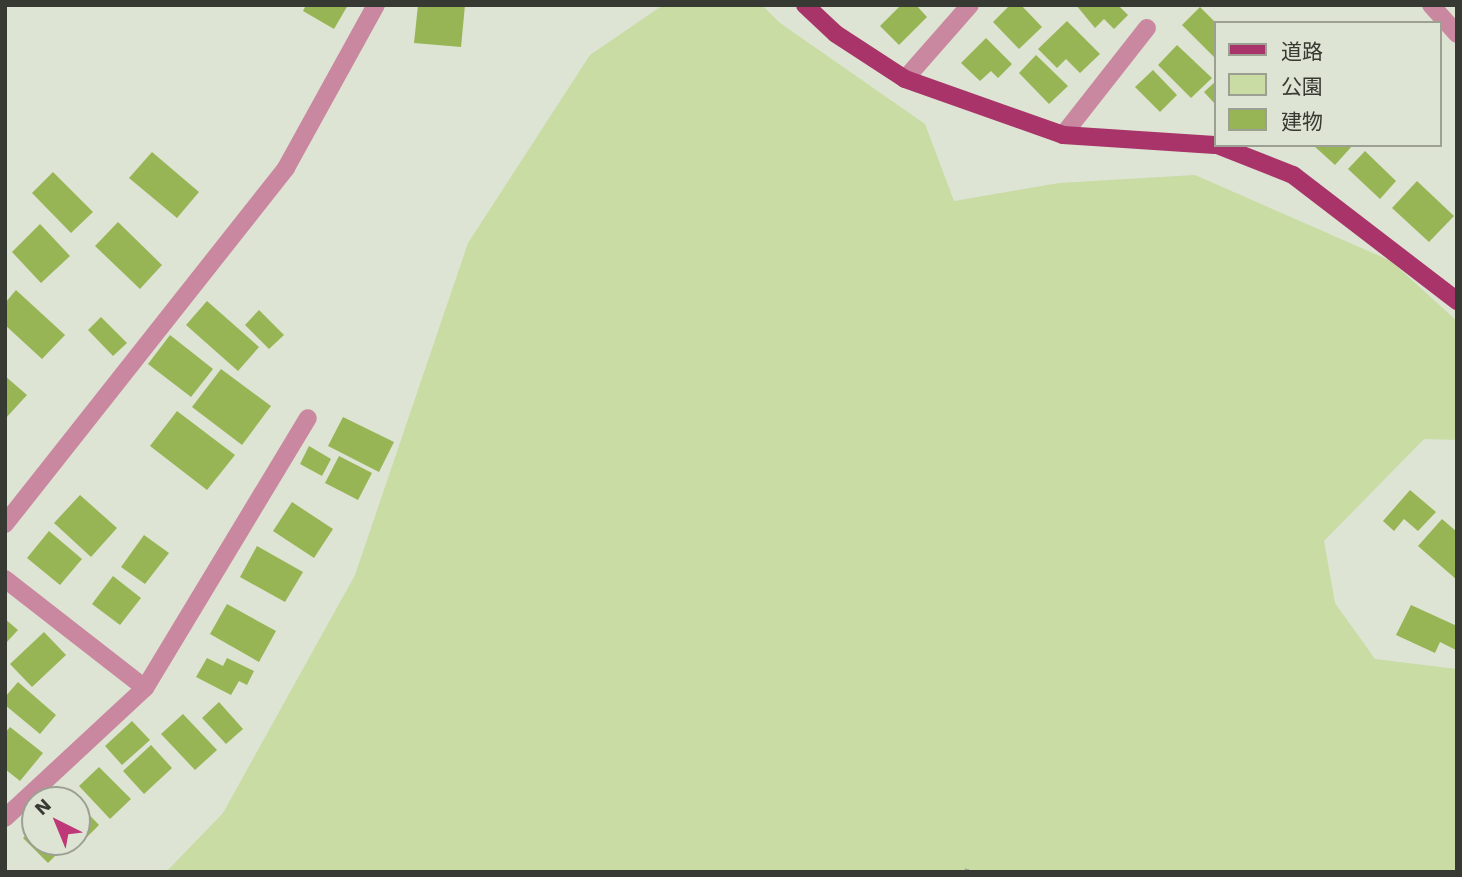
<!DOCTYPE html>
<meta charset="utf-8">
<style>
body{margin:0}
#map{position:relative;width:1462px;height:877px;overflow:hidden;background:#dee4d3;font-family:"Work Sans","Noto Sans JP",sans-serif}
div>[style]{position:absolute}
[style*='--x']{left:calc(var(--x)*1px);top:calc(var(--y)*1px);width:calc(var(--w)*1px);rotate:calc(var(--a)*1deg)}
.green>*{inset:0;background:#c8dca4}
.building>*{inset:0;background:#97b555}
.path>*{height:4.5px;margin-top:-2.25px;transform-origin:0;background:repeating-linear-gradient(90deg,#a3a79a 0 3.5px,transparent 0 8.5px)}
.lane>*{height:18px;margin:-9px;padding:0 9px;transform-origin:9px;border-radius:9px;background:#c988a0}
.street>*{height:18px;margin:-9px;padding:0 9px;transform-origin:9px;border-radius:9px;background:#c988a0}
.primary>*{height:18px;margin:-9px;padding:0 9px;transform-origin:9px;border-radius:9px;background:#a83469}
span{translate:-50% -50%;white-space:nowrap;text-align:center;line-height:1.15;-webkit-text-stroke:5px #dee4d3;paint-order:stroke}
.frame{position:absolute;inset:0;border:7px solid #373933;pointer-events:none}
.legend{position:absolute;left:1214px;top:21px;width:228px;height:126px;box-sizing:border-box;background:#dee4d3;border:2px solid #9ba093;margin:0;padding:9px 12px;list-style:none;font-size:21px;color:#373933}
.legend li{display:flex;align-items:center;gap:14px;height:35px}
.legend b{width:35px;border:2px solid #9ba093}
.north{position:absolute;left:21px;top:786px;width:70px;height:70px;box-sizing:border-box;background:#dee4d3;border:2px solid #9ba093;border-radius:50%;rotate:317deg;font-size:19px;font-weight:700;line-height:28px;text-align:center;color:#373933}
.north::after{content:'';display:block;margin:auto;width:24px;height:32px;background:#bf3877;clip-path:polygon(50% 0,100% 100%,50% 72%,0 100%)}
</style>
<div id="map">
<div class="green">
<i style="clip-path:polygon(663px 5px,762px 5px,780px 23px,925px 124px,954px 201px,1059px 183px,1195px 175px,1391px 261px,1457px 321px,1457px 440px,1424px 439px,1324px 541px,1335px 603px,1375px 659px,1457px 669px,1457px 872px,166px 872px,223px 813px,355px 575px,468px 243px,590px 55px)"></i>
</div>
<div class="building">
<i style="clip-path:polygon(306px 5px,348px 5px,334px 29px,303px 11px)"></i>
<i style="clip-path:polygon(418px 5px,465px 5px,461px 47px,414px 43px)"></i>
<i style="clip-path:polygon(901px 5px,916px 5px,927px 17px,899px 45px,880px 26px)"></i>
<i style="clip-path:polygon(1010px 5px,1021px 5px,1042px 27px,1019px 49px,993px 22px)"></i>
<i style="clip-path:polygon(1076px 5px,1118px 5px,1128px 15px,1114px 29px,1104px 19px,1095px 28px)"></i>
<i style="clip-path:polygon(1200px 7px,1215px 22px,1215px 58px,1182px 25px)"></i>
<i style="clip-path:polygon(1067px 21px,1100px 54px,1080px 73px,1066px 59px,1057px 68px,1038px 49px)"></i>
<i style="clip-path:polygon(986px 38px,1012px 64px,998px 78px,991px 71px,980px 81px,961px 63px)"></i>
<i style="clip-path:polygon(1177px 45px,1212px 78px,1191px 98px,1158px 65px)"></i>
<i style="clip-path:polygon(1036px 55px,1068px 86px,1049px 104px,1019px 73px)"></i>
<i style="clip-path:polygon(1153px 70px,1177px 95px,1160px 112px,1135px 87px)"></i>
<i style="clip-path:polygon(1215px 82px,1215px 104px,1204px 92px)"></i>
<i style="clip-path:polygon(1313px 145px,1353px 145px,1335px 165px)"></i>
<i style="clip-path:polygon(1365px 151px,1396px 181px,1380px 199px,1348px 169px)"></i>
<i style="clip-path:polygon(152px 152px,199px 192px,177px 218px,129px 178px)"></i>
<i style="clip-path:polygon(53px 172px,93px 212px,71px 233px,32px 193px)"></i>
<i style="clip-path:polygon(1417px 181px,1454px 216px,1429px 242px,1392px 208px)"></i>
<i style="clip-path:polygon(118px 222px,162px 265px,140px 289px,95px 246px)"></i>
<i style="clip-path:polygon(40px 224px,70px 256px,41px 283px,12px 252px)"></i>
<i style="clip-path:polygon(16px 290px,65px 335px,42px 359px,5px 325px,5px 303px)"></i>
<i style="clip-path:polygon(207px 301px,259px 347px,238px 371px,186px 325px)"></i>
<i style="clip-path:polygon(259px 310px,284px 335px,269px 349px,245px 325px)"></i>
<i style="clip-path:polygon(101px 317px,127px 343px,113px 356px,88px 330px)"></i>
<i style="clip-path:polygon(170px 335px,213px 369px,191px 397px,148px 364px)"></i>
<i style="clip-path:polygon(221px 369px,271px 406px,242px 445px,192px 407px)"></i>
<i style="clip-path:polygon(5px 376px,27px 395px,5px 419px)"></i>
<i style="clip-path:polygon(177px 411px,235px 455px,207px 490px,150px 446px)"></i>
<i style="clip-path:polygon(343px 417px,394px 442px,379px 472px,328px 446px)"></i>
<i style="clip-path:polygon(309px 446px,331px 459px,322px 476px,300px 464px)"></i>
<i style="clip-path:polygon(339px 456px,372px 473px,358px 500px,325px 483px)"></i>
<i style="clip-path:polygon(1410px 490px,1436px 512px,1418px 531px,1404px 519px,1394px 531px,1383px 521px)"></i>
<i style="clip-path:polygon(80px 495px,117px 528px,91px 557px,54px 523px)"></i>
<i style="clip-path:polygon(292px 502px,333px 529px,314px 558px,273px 531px)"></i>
<i style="clip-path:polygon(1442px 519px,1457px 532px,1457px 580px,1418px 546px)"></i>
<i style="clip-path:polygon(49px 531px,82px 559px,60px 585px,27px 558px)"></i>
<i style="clip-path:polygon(144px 535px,169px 553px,145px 584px,121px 567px)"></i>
<i style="clip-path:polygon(257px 546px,303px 572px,285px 602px,240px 577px)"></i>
<i style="clip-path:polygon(113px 576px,141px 598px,120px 625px,92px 604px)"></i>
<i style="clip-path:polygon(227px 604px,276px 631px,259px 662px,210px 634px)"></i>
<i style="clip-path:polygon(1411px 605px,1457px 626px,1456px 650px,1440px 642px,1435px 653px,1396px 635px)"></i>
<i style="clip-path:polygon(5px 619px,18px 630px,5px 644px)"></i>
<i style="clip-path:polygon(44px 632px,66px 655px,32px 687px,10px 664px)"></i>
<i style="clip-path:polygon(207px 658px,223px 666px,227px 658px,254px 671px,247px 685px,239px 681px,231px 695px,196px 677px)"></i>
<i style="clip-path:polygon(18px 682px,56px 715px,40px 734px,5px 705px,5px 697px)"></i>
<i style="clip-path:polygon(219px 702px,243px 729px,226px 744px,202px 718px)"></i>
<i style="clip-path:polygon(183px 714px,217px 750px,195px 770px,161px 734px)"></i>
<i style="clip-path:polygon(132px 721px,150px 740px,122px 765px,105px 746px)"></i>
<i style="clip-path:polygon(10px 727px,43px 753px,20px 781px,5px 769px,5px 733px)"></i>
<i style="clip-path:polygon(151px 745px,172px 768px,144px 794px,123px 771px)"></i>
<i style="clip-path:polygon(99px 767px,131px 799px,110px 819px,79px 786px)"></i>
<i style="clip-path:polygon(79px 804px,99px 825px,87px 837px,77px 826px)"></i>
<i style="clip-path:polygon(35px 827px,35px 842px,69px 842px,48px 863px,23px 838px)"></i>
</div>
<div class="path">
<i style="--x:966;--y:872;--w:5;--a:-68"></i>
</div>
<div class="lane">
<i style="--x:1431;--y:5;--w:39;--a:48"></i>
<i style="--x:905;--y:79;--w:98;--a:-48.7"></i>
<i style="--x:1063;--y:135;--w:136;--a:-51.9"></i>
</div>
<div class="street">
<i style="--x:5;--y:524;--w:454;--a:-51.7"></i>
<i style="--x:286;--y:168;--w:186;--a:-61.1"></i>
<i style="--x:5;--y:579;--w:177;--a:37.9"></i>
<i style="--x:5;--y:818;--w:191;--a:-42.9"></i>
<i style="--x:145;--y:688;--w:315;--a:-58.9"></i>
</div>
<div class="primary">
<i style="--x:805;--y:5;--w:42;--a:43.1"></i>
<i style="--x:836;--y:34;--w:82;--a:33.1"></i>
<i style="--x:905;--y:79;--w:168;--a:19.5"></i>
<i style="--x:1063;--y:135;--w:152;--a:3.8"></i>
<i style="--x:1217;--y:145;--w:82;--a:21.5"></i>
<i style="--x:1293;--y:175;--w:207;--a:37.5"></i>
</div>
<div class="frame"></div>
<ul class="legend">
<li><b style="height:9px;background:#a83469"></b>道路</li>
<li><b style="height:19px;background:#c8dca4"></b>公園</li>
<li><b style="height:19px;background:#97b555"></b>建物</li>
</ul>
<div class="north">N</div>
</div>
